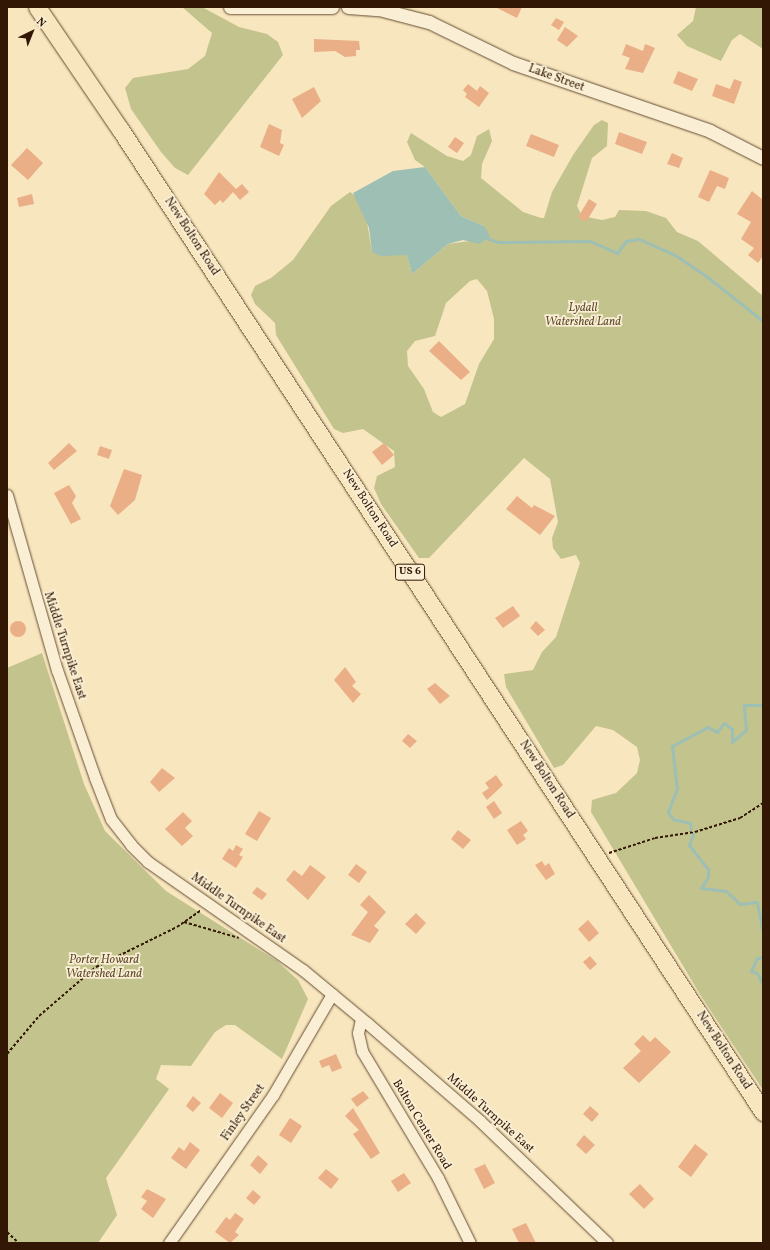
<!DOCTYPE html>
<style>
body{margin:0}
#map{position:relative;width:770px;height:1250px;overflow:hidden;background:#f8e6be;font-family:Vollkorn,serif}
div>[style]{position:absolute}
[style*='--x']{left:calc(var(--x)*1px);top:calc(var(--y)*1px);width:calc(var(--w)*1px);rotate:calc(var(--a)*1deg)}
.green>*{inset:0;background:#c3c38e}
.water>*{inset:0;background:#9dbfb4}
.stream>*{height:3px;margin:-1.5px;padding:0 1.5px;transform-origin:1.5px;border-radius:1.5px;background:#9dbfb4}
.building>*{inset:0;background:#eaaf87}
.round{border-radius:50%}
.path>*{height:2px;margin-top:-1px;transform-origin:0;background:repeating-linear-gradient(90deg,#321804 0 3px,transparent 0 5px)}
.roads{filter:drop-shadow(0 0 1px #644c32) drop-shadow(0 0 1px #644c32)}
.minor>*{height:11px;margin:-5.5px;padding:0 5.5px;transform-origin:5.5px;border-radius:5.5px;background:#faefd5}
.tertiary>*{height:13px;margin:-6.5px;padding:0 6.5px;transform-origin:6.5px;border-radius:6.5px;background:#faefd5}
.primary>*{height:17px;margin:-8.5px;padding:0 8.5px;transform-origin:8.5px;border-radius:8.5px;background:#f8e6be}
span{translate:-50% -50%;white-space:nowrap;text-align:center;line-height:1.15;-webkit-text-stroke:3.5px #faefd5;paint-order:stroke}
.shield-label span{padding:1px 3px;background:#faefd5;border:1px solid;border-radius:3px;-webkit-text-stroke-width:0}
.shield-label{font-size:11px;color:#321804;font-weight:700}
.street-label{font-size:12px;color:#321804}
.park-label{font-size:12px;color:#5e4b2d;font-style:italic}
.frame{position:absolute;inset:0;border:8px solid #321804;pointer-events:none}
.north{position:absolute;left:12px;top:12px;width:40px;height:40px;-webkit-text-stroke:3px #faefd5;paint-order:stroke;rotate:43deg;font-size:11px;font-weight:700;line-height:16px;text-align:center;color:#321804}
.north::after{content:'';display:block;margin:auto;width:14px;height:18px;background:#321804;clip-path:polygon(50% 0,100% 100%,50% 72%,0 100%)}
</style>
<div id="map">
<div class="green">
<i style="clip-path:polygon(182px 7px,202px 7px,239px 27px,267px 34px,278px 42px,283px 55px,188px 175px,175px 168px,161px 152px,131px 109px,125px 88px,133px 78px,188px 69px,205px 56px,212px 33px)"></i>
<i style="clip-path:polygon(696px 7px,763px 7px,763px 49px,740px 34px,732px 40px,721px 61px,687px 46px,677px 35px,693px 21px)"></i>
<i style="clip-path:polygon(evenodd,602px 120px,608px 123px,607px 146px,592px 158px,577px 206px,582px 216px,602px 220px,615px 217px,619px 210px,646px 211px,666px 218px,677px 232px,698px 241px,763px 296px,763px 1090px,701px 996px,591px 812px,592px 800px,616px 793px,637px 773px,640px 760px,637px 747px,613px 730px,596px 726px,563px 765px,554px 768px,506px 687px,504px 674px,533px 670px,542px 652px,556px 637px,580px 563px,576px 555px,561px 559px,553px 548px,552px 538px,558px 522px,550px 479px,524px 458px,429px 558px,419px 558px,381px 504px,374px 488px,377px 476px,395px 467px,394px 451px,363px 429px,343px 433px,334px 429px,276px 335px,275px 323px,255px 304px,251px 295px,255px 286px,271px 278px,293px 260px,331px 206px,350px 192px,358px 198px,367px 222px,372px 252px,407px 255px,412px 274px,448px 244px,470px 241px,484px 226px,461px 216px,425px 167px,415px 160px,407px 142px,411px 133px,447px 156px,463px 161px,471px 155px,477px 136px,489px 129px,492px 141px,482px 164px,481px 178px,523px 212px,541px 218px,544px 218px,552px 192px,573px 155px,594px 125px,602px 120px,477px 279px,487px 291px,494px 319px,494px 339px,479px 364px,465px 404px,441px 417px,433px 412px,424px 389px,408px 366px,407px 351px,415px 341px,435px 336px,446px 303px,470px 281px,477px 279px)"></i>
<i style="clip-path:polygon(42px 653px,84px 784px,105px 831px,166px 891px,277px 961px,298px 980px,308px 999px,282px 1059px,235px 1025px,226px 1025px,215px 1032px,191px 1066px,161px 1065px,156px 1079px,169px 1089px,106px 1178px,117px 1215px,98px 1243px,7px 1243px,7px 668px)"></i>
</div>
<div class="water">
<i style="clip-path:polygon(425px 167px,461px 216px,484px 226px,490px 236px,480px 244px,463px 240px,448px 244px,412px 274px,407px 255px,381px 256px,372px 252px,369px 228px,353px 193px,393px 171px)"></i>
</div>
<div class="stream">
<i style="--x:484;--y:237;--w:15;--a:20"></i>
<i style="--x:498;--y:242;--w:92;--a:-0.6"></i>
<i style="--x:590;--y:241;--w:30;--a:24"></i>
<i style="--x:617;--y:253;--w:15;--a:-53"></i>
<i style="--x:626;--y:241;--w:13;--a:-9"></i>
<i style="--x:639;--y:239;--w:39;--a:24"></i>
<i style="--x:675;--y:255;--w:37;--a:34"></i>
<i style="--x:706;--y:276;--w:73;--a:38.3"></i>
<i style="--x:691;--y:829;--w:6;--a:-99"></i>
<i style="--x:690;--y:823;--w:17;--a:-167"></i>
<i style="--x:673;--y:819;--w:9;--a:-126"></i>
<i style="--x:668;--y:812;--w:25;--a:-69"></i>
<i style="--x:677;--y:789;--w:43;--a:-96.6"></i>
<i style="--x:672;--y:746;--w:41;--a:-27.8"></i>
<i style="--x:708;--y:727;--w:10;--a:29"></i>
<i style="--x:717;--y:732;--w:11;--a:-52"></i>
<i style="--x:724;--y:723;--w:10;--a:37"></i>
<i style="--x:732;--y:729;--w:13;--a:90"></i>
<i style="--x:732;--y:742;--w:18;--a:-41"></i>
<i style="--x:746;--y:730;--w:25;--a:-95"></i>
<i style="--x:744;--y:705;--w:19;--a:0"></i>
<i style="--x:693;--y:834;--w:12;--a:110"></i>
<i style="--x:689;--y:845;--w:31;--a:52"></i>
<i style="--x:708;--y:869;--w:8;--a:90"></i>
<i style="--x:708;--y:877;--w:13;--a:122"></i>
<i style="--x:701;--y:888;--w:25;--a:7"></i>
<i style="--x:726;--y:891;--w:19;--a:43"></i>
<i style="--x:740;--y:904;--w:17;--a:-7"></i>
<i style="--x:757;--y:902;--w:32;--a:79"></i>
<i style="--x:763;--y:957;--w:6;--a:171"></i>
<i style="--x:757;--y:958;--w:14;--a:115"></i>
<i style="--x:751;--y:971;--w:6;--a:18"></i>
<i style="--x:757;--y:973;--w:13;--a:63"></i>
</div>
<div class="building">
<i style="clip-path:polygon(495px 7px,522px 7px,517px 18px)"></i>
<i style="clip-path:polygon(556px 18px,564px 22px,559px 30px,551px 25px)"></i>
<i style="clip-path:polygon(565px 27px,578px 36px,567px 47px,557px 40px)"></i>
<i style="clip-path:polygon(314px 39px,359px 41px,360px 50px,356px 50px,356px 56px,345px 57px,335px 51px,314px 52px)"></i>
<i style="clip-path:polygon(626px 44px,643px 51px,645px 44px,655px 48px,643px 73px,625px 69px,630px 58px,622px 55px)"></i>
<i style="clip-path:polygon(678px 71px,698px 79px,692px 91px,673px 83px)"></i>
<i style="clip-path:polygon(734px 79px,742px 82px,734px 104px,712px 96px,716px 84px,730px 89px)"></i>
<i style="clip-path:polygon(468px 84px,477px 91px,480px 86px,489px 93px,479px 107px,465px 97px,467px 94px,463px 90px)"></i>
<i style="clip-path:polygon(314px 87px,321px 101px,302px 118px,292px 99px)"></i>
<i style="clip-path:polygon(269px 124px,282px 130px,280px 143px,284px 145px,279px 156px,260px 147px)"></i>
<i style="clip-path:polygon(619px 132px,647px 142px,642px 154px,615px 144px)"></i>
<i style="clip-path:polygon(531px 134px,559px 145px,554px 157px,526px 146px)"></i>
<i style="clip-path:polygon(455px 137px,464px 143px,457px 153px,448px 147px)"></i>
<i style="clip-path:polygon(27px 148px,43px 163px,28px 180px,11px 165px)"></i>
<i style="clip-path:polygon(672px 153px,683px 158px,679px 168px,667px 164px)"></i>
<i style="clip-path:polygon(710px 170px,729px 178px,725px 189px,717px 186px,709px 202px,698px 197px)"></i>
<i style="clip-path:polygon(219px 172px,236px 189px,242px 184px,249px 192px,240px 200px,233px 192px,223px 203px,220px 200px,215px 205px,204px 194px)"></i>
<i style="clip-path:polygon(752px 191px,763px 200px,763px 256px,758px 263px,748px 255px,754px 248px,741px 239px,751px 222px,737px 214px)"></i>
<i style="clip-path:polygon(32px 194px,34px 204px,19px 207px,17px 198px)"></i>
<i style="clip-path:polygon(589px 199px,597px 204px,586px 222px,578px 217px)"></i>
<i style="clip-path:polygon(439px 341px,470px 372px,461px 380px,429px 351px)"></i>
<i style="clip-path:polygon(69px 443px,77px 451px,54px 470px,48px 463px)"></i>
<i style="clip-path:polygon(384px 443px,394px 455px,382px 465px,372px 452px)"></i>
<i style="clip-path:polygon(100px 446px,112px 450px,109px 459px,97px 455px)"></i>
<i style="clip-path:polygon(124px 469px,142px 475px,135px 500px,118px 515px,110px 506px)"></i>
<i style="clip-path:polygon(69px 485px,76px 496px,72px 503px,81px 519px,71px 524px,54px 493px)"></i>
<i style="clip-path:polygon(517px 496px,532px 508px,534px 505px,555px 516px,540px 535px,506px 509px)"></i>
<i style="clip-path:polygon(513px 606px,520px 616px,503px 628px,495px 618px)"></i>
<i class="round" style="left:10px;top:621px;width:16px;height:16px"></i>
<i style="clip-path:polygon(536px 621px,545px 630px,538px 636px,530px 628px)"></i>
<i style="clip-path:polygon(345px 667px,356px 682px,352px 686px,361px 694px,353px 703px,334px 680px)"></i>
<i style="clip-path:polygon(435px 683px,450px 696px,440px 704px,427px 689px)"></i>
<i style="clip-path:polygon(408px 734px,417px 741px,410px 748px,402px 741px)"></i>
<i style="clip-path:polygon(162px 768px,175px 778px,159px 792px,150px 782px)"></i>
<i style="clip-path:polygon(496px 775px,503px 785px,487px 800px,482px 793px,489px 788px,485px 783px)"></i>
<i style="clip-path:polygon(494px 801px,502px 813px,494px 819px,486px 807px)"></i>
<i style="clip-path:polygon(259px 811px,271px 818px,257px 841px,245px 834px)"></i>
<i style="clip-path:polygon(183px 812px,192px 821px,185px 828px,193px 836px,182px 846px,165px 829px)"></i>
<i style="clip-path:polygon(521px 821px,528px 831px,523px 835px,526px 839px,517px 845px,507px 830px)"></i>
<i style="clip-path:polygon(458px 830px,471px 840px,463px 849px,451px 839px)"></i>
<i style="clip-path:polygon(236px 845px,243px 849px,239px 855px,243px 857px,236px 868px,222px 859px,229px 848px,233px 851px)"></i>
<i style="clip-path:polygon(542px 861px,545px 866px,549px 863px,555px 874px,546px 880px,535px 865px)"></i>
<i style="clip-path:polygon(356px 864px,367px 872px,359px 883px,348px 875px)"></i>
<i style="clip-path:polygon(310px 865px,326px 877px,308px 900px,286px 880px,294px 870px,302px 876px)"></i>
<i style="clip-path:polygon(257px 887px,267px 894px,262px 900px,252px 893px)"></i>
<i style="clip-path:polygon(369px 895px,386px 912px,374px 926px,379px 930px,370px 943px,351px 935px,368px 912px,360px 905px)"></i>
<i style="clip-path:polygon(416px 913px,426px 923px,416px 934px,405px 924px)"></i>
<i style="clip-path:polygon(588px 920px,599px 933px,589px 942px,578px 929px)"></i>
<i style="clip-path:polygon(590px 956px,597px 964px,590px 970px,583px 962px)"></i>
<i style="clip-path:polygon(643px 1035px,650px 1042px,655px 1037px,671px 1052px,639px 1083px,623px 1068px,641px 1051px,634px 1044px)"></i>
<i style="clip-path:polygon(336px 1054px,342px 1068px,332px 1072px,329px 1065px,322px 1068px,319px 1061px)"></i>
<i style="clip-path:polygon(363px 1091px,369px 1098px,357px 1107px,351px 1099px)"></i>
<i style="clip-path:polygon(220px 1093px,233px 1103px,222px 1118px,209px 1108px)"></i>
<i style="clip-path:polygon(193px 1096px,201px 1103px,193px 1112px,186px 1106px)"></i>
<i style="clip-path:polygon(590px 1106px,599px 1114px,592px 1122px,583px 1114px)"></i>
<i style="clip-path:polygon(353px 1108px,380px 1153px,371px 1159px,353px 1134px,359px 1130px,345px 1116px)"></i>
<i style="clip-path:polygon(290px 1118px,302px 1126px,291px 1143px,279px 1135px)"></i>
<i style="clip-path:polygon(584px 1135px,595px 1145px,586px 1154px,576px 1145px)"></i>
<i style="clip-path:polygon(190px 1142px,200px 1150px,186px 1169px,171px 1158px,179px 1147px,184px 1151px)"></i>
<i style="clip-path:polygon(695px 1144px,708px 1154px,691px 1177px,678px 1167px)"></i>
<i style="clip-path:polygon(258px 1155px,268px 1164px,260px 1174px,250px 1165px)"></i>
<i style="clip-path:polygon(485px 1164px,495px 1183px,484px 1189px,474px 1169px)"></i>
<i style="clip-path:polygon(326px 1169px,339px 1179px,331px 1189px,318px 1178px)"></i>
<i style="clip-path:polygon(404px 1173px,411px 1183px,398px 1192px,391px 1181px)"></i>
<i style="clip-path:polygon(640px 1184px,654px 1199px,644px 1209px,629px 1194px)"></i>
<i style="clip-path:polygon(147px 1189px,166px 1199px,153px 1218px,141px 1209px,147px 1201px,141px 1197px)"></i>
<i style="clip-path:polygon(253px 1190px,261px 1197px,254px 1205px,246px 1198px)"></i>
<i style="clip-path:polygon(235px 1213px,244px 1219px,235px 1232px,239px 1235px,230px 1243px,215px 1232px,226px 1217px,230px 1220px)"></i>
<i style="clip-path:polygon(526px 1223px,536px 1243px,519px 1243px,512px 1229px)"></i>
</div>
<div class="path">
<i style="--x:609;--y:853;--w:48;--a:-18.1"></i>
<i style="--x:655;--y:838;--w:40;--a:-8.5"></i>
<i style="--x:695;--y:832;--w:47;--a:-17.3"></i>
<i style="--x:740;--y:818;--w:27;--a:-33"></i>
<i style="--x:184;--y:922;--w:57;--a:16.2"></i>
<i style="--x:7;--y:1054;--w:50;--a:-49.9"></i>
<i style="--x:39;--y:1016;--w:75;--a:-40.7"></i>
<i style="--x:96;--y:967;--w:90;--a:-26.3"></i>
<i style="--x:177;--y:927;--w:29;--a:-35"></i>
<i style="--x:7;--y:1232;--w:16;--a:43"></i>
</div>
<div class="roads">
<div class="minor">
<i style="--x:7;--y:495;--w:182;--a:74.1"></i>
<i style="--x:57;--y:670;--w:114;--a:70.6"></i>
<i style="--x:95;--y:778;--w:44;--a:68.7"></i>
<i style="--x:111;--y:819;--w:33;--a:52"></i>
<i style="--x:131;--y:845;--w:24;--a:45"></i>
<i style="--x:148;--y:862;--w:189;--a:34.9"></i>
<i style="--x:303;--y:970;--w:83;--a:39.6"></i>
<i style="--x:367;--y:1023;--w:150;--a:40.9"></i>
<i style="--x:480;--y:1121;--w:176;--a:43.8"></i>
<i style="--x:361;--y:1019;--w:14;--a:102"></i>
<i style="--x:358;--y:1033;--w:18;--a:77"></i>
<i style="--x:362;--y:1051;--w:148;--a:59.1"></i>
<i style="--x:438;--y:1178;--w:72;--a:63.8"></i>
<i style="--x:169;--y:1243;--w:181;--a:-54.9"></i>
<i style="--x:273;--y:1095;--w:117;--a:-59.7"></i>
</div>
<div class="tertiary">
<i style="--x:230;--y:7;--w:102;--a:0"></i>
<i style="--x:348;--y:7;--w:31;--a:4"></i>
<i style="--x:379;--y:9;--w:52;--a:14.6"></i>
<i style="--x:429;--y:22;--w:93;--a:26"></i>
<i style="--x:513;--y:63;--w:208;--a:19"></i>
<i style="--x:710;--y:131;--w:59;--a:27"></i>
</div>
<div class="primary">
<i style="--x:37;--y:7;--w:148;--a:55.8"></i>
<i style="--x:120;--y:129;--w:1175;--a:56.81"></i>
</div>
</div>
<div class="shield-label">
<span style="left:410px;top:572px">US 6</span>
</div>
<div class="street-label">
<span style="left:556px;top:79px;rotate:20deg">Lake Street</span>
<span style="left:191px;top:237px;rotate:57deg">New Bolton Road</span>
<span style="left:369px;top:509px;rotate:57deg">New Bolton Road</span>
<span style="left:64px;top:646px;rotate:72deg">Middle Turnpike East</span>
<span style="left:546px;top:780px;rotate:57deg">New Bolton Road</span>
<span style="left:238px;top:909px;rotate:35deg">Middle Turnpike East</span>
<span style="left:723px;top:1051px;rotate:57deg">New Bolton Road</span>
<span style="left:244px;top:1113px;rotate:-55deg">Finley Street</span>
<span style="left:490px;top:1114px;rotate:42deg">Middle Turnpike East</span>
<span style="left:421px;top:1125px;rotate:59deg">Bolton Center Road</span>
</div>
<div class="park-label">
<span style="left:583px;top:316px">Lydall<br>Watershed Land</span>
<span style="left:104px;top:968px">Porter Howard<br>Watershed Land</span>
</div>
<div class="frame"></div>
<div class="north">N</div>
</div>
